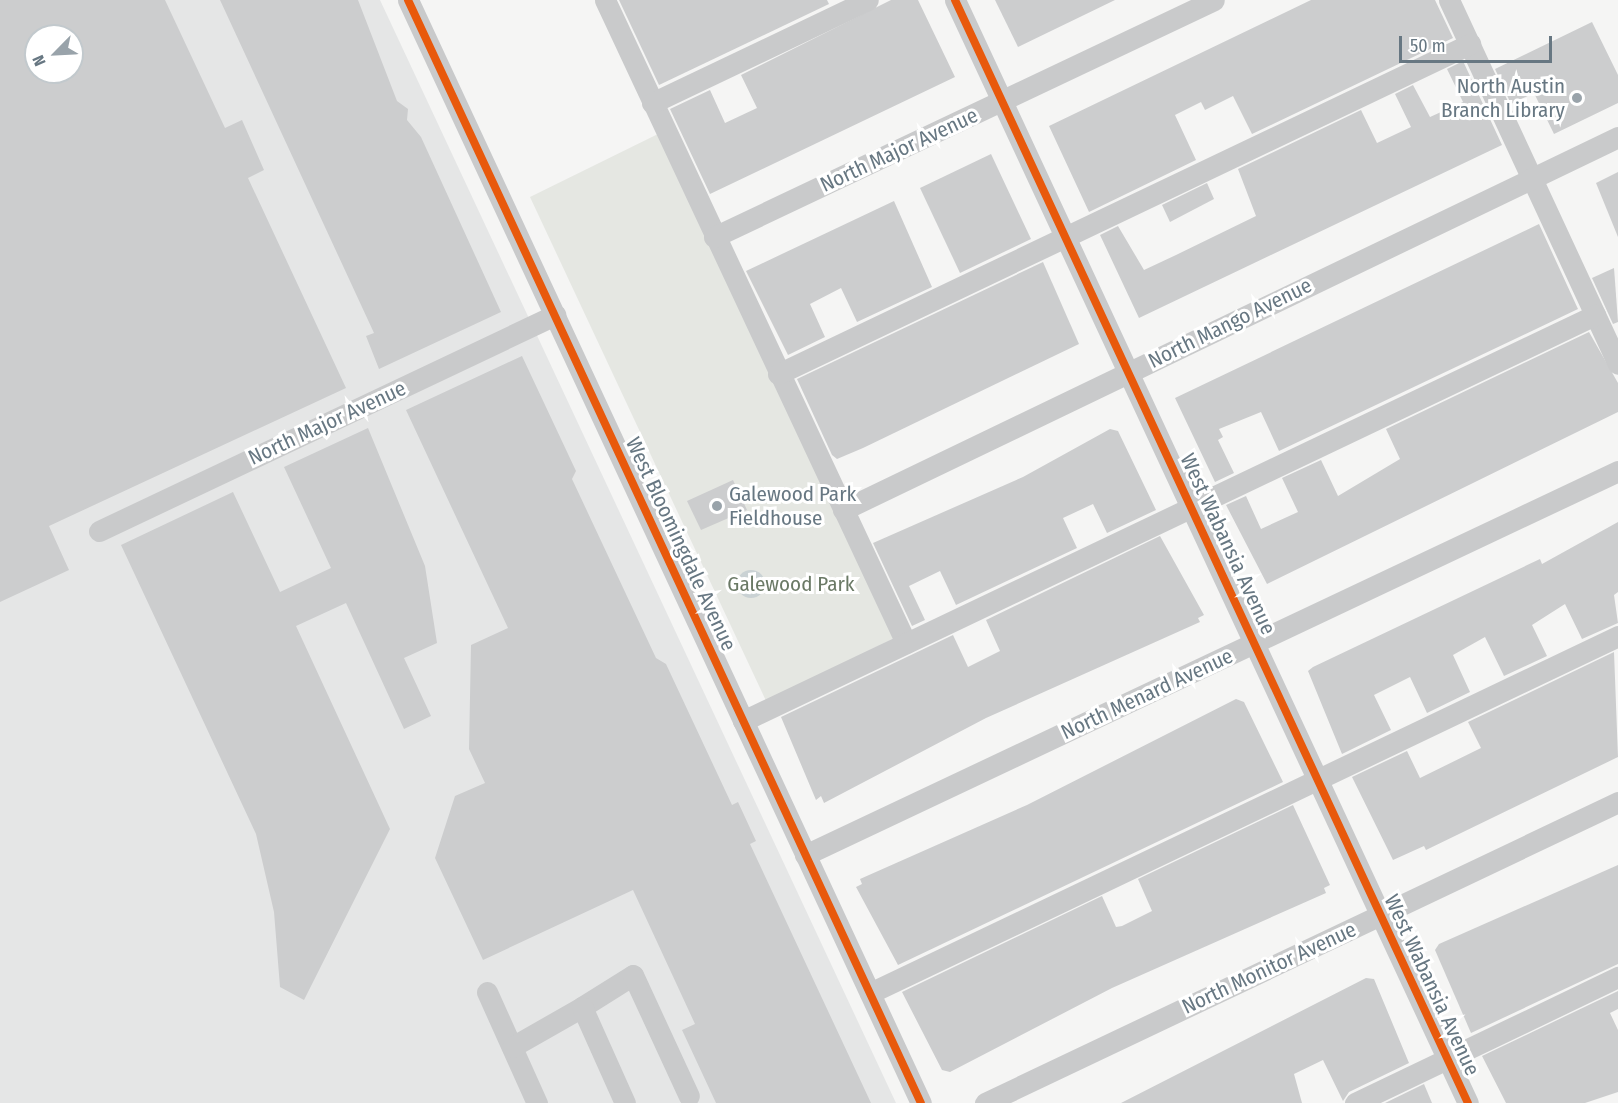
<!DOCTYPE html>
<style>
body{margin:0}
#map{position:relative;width:1618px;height:1103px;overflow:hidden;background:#f5f5f4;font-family:"Fira Sans Condensed",sans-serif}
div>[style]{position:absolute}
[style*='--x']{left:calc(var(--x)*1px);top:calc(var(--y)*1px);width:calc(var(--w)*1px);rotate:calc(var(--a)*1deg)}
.built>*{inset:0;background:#e5e6e6}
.green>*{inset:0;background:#e5e7e2}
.water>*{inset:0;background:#cad2d4}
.round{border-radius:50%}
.building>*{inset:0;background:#cccdce}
.minor>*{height:21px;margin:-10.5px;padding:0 10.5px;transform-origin:10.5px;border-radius:10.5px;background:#c9cacb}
.cycleway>*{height:8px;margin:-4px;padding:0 4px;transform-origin:4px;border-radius:4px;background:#e8590c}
.dots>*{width:16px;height:16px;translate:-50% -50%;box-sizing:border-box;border:3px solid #fff;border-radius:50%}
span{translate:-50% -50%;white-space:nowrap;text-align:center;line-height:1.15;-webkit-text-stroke:6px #fff;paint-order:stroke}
.poi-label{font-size:21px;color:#677782}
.right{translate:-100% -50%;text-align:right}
.left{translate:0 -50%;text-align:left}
.street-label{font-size:21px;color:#677782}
.park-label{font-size:21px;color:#6a7965}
.north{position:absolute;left:24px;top:24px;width:60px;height:60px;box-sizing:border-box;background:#fff;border:2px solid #c2c9cd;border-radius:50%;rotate:246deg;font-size:16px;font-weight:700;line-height:24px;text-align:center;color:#677782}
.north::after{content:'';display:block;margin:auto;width:21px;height:27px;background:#99a3aa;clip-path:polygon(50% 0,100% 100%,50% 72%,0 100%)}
.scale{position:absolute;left:1399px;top:36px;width:153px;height:27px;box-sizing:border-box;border:3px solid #677782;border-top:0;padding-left:8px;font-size:18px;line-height:21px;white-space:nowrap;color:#677782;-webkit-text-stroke:4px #fff;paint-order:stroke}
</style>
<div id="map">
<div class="built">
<i style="clip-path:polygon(evenodd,0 0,380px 0,896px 1103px,0 1103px,0 0,36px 36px,72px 36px,72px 72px,36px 72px,36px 36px)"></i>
</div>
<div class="green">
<i style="clip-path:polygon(658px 134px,894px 638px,767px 703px,530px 197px)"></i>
</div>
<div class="water">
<i class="round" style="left:737px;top:570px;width:28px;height:28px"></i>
</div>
<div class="building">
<i style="clip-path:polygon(evenodd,0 0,165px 0,225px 128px,242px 120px,264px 170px,248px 178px,346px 388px,49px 526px,69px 570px,0 602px,0 0,36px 36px,72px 36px,72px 72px,36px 72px,36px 36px)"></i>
<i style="clip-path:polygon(220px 0,358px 0,397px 101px,408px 109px,407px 120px,421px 137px,501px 312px,379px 369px,366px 336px,374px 333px)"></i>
<i style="clip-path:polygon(619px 0,827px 0,829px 4px,659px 85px)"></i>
<i style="clip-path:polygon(891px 0,918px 0,955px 77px,710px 194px,670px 109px,710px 90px,725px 123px,757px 108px,741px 75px)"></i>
<i style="clip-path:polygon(995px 0,1115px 0,1018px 47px)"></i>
<i style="clip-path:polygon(1311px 0,1435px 0,1453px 38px,1252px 134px,1233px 96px,1205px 110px,1201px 102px,1175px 115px,1196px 160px,1089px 212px,1049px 126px)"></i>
<i style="clip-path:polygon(1592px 22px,1618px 75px,1618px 103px,1554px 134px,1534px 93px,1511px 104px,1495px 69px)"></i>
<i style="clip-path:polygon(1463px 61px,1502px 145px,1139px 318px,1100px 235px,1118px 226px,1144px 270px,1176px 255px,1256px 216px,1238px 169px,1361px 110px,1377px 143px,1411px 127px,1395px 94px,1413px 85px,1430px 117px,1463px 102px,1447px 69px)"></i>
<i style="clip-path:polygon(991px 154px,1031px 239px,960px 273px,920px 188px)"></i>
<i style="clip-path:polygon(1618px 172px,1618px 237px,1596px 183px)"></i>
<i style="clip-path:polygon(1207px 183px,1214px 199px,1170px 222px,1162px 205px)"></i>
<i style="clip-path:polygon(894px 201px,932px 287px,857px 322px,841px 288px,810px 304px,825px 337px,788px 355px,746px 271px)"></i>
<i style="clip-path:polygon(1539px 224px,1578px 309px,1279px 451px,1261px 412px,1219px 429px,1223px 437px,1218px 440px,1234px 473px,1215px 482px,1175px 398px)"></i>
<i style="clip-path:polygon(1043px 262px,1079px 344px,863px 448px,837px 459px,832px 455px,797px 379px)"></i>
<i style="clip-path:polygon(1614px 268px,1618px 322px,1613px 324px,1592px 278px)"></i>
<i style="clip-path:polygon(1589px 332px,1618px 383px,1618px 412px,1267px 584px,1226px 505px,1246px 496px,1261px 529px,1298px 512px,1282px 478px,1321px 460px,1338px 496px,1400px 459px,1386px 429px)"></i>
<i style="clip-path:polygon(522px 356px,576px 471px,572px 479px,656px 658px,666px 664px,732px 805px,738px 802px,756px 841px,750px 844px,871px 1103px,716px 1103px,682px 1030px,695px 1024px,633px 890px,483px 960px,435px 858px,455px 796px,485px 783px,469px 749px,471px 645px,508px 628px,406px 410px)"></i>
<i style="clip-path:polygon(368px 428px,425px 566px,437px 643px,404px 658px,431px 716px,404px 729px,346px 603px,296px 626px,390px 829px,304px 1000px,280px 987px,274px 912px,256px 834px,121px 545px,233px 492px,280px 592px,331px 568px,284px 467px)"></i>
<i style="clip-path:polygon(1110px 429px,1118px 431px,1156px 510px,1107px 533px,1093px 504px,1063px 518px,1077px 548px,956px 605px,940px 571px,909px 586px,925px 620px,912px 626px,873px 543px,1023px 477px)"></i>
<i style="clip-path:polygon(733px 480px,747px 510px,701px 530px,687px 501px)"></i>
<i style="clip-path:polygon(1618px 522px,1618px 592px,1614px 595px,1618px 623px,1582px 639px,1565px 604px,1532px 625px,1547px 656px,1504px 676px,1485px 637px,1453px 655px,1470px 692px,1427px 713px,1410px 677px,1374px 695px,1391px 730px,1342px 754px,1308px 671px,1313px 667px,1540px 559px,1542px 564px)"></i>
<i style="clip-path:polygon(1160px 536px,1204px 615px,1198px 618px,1200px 622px,986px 718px,824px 803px,821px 796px,816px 800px,781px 717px,953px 635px,968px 667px,1000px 651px,986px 620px)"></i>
<i style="clip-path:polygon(1614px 652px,1618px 757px,1426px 850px,1424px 846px,1393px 860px,1352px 777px,1407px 751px,1420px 778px,1481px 748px,1468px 722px)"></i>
<i style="clip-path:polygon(1236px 699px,1244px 702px,1283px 782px,898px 965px,856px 887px,862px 884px,860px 879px,1027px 805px)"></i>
<i style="clip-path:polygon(1293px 805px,1330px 885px,1324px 888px,1326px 893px,1112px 988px,950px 1072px,942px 1070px,902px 992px,1102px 896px,1116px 927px,1122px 926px,1152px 911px,1138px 879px)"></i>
<i style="clip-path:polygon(1618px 865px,1618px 964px,1471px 1033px,1435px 950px,1439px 944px)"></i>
<i style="clip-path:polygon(1366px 978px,1374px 979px,1409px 1063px,1349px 1092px,1343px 1101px,1323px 1060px,1294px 1074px,1302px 1103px,1121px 1103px)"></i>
<i style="clip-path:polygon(1618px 991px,1618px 1009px,1610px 1013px,1618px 1030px,1618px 1092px,1585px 1103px,1506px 1103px,1482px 1056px)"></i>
<i style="clip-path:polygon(1424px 1084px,1432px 1103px,1385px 1103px)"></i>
</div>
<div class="minor">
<i style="--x:408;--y:0;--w:1216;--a:65.06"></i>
<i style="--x:605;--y:0;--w:710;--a:64.91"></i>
<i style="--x:955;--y:0;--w:1216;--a:65.06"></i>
<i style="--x:1449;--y:0;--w:401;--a:65.1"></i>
<i style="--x:652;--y:103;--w:239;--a:-25.5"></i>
<i style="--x:714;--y:237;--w:553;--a:-25.36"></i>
<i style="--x:778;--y:374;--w:767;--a:-25.5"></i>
<i style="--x:843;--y:510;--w:860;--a:-25.7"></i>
<i style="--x:99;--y:531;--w:505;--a:-25.35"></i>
<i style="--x:743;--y:721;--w:944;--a:-25.48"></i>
<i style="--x:805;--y:855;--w:899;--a:-25.28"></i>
<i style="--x:487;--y:992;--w:122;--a:65.8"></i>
<i style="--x:870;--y:993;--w:829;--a:-25.51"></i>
<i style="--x:582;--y:1007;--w:60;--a:-32.1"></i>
<i style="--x:633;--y:975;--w:133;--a:65.2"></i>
<i style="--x:512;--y:1047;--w:81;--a:-29.7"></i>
<i style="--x:582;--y:1007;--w:105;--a:65.9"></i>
<i style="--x:985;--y:1103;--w:701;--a:-25.43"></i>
<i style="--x:1355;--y:1103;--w:292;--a:-25.6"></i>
</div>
<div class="cycleway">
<i style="--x:408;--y:0;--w:1216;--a:65.06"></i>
<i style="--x:955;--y:0;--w:1216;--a:65.06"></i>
</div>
<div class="dots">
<i style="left:1577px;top:98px;background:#99a3aa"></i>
<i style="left:717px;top:506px;background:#99a3aa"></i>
</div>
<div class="poi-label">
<span class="right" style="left:1565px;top:98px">North Austin<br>Branch Library</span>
<span class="left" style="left:729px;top:506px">Galewood Park<br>Fieldhouse</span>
</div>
<div class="street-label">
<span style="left:899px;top:150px;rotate:-25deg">North Major Avenue</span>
<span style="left:1230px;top:323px;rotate:-26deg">North Mango Avenue</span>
<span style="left:327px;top:423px;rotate:-25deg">North Major Avenue</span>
<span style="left:681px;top:544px;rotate:65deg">West Bloomingdale Avenue</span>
<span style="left:1228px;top:544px;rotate:65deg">West Wabansia Avenue</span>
<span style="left:1147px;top:694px;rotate:-25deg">North Menard Avenue</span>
<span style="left:1269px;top:968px;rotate:-25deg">North Monitor Avenue</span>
<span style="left:1432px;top:985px;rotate:65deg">West Wabansia Avenue</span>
</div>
<div class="park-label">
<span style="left:791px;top:584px">Galewood Park</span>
</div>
<div class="north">N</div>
<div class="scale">50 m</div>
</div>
